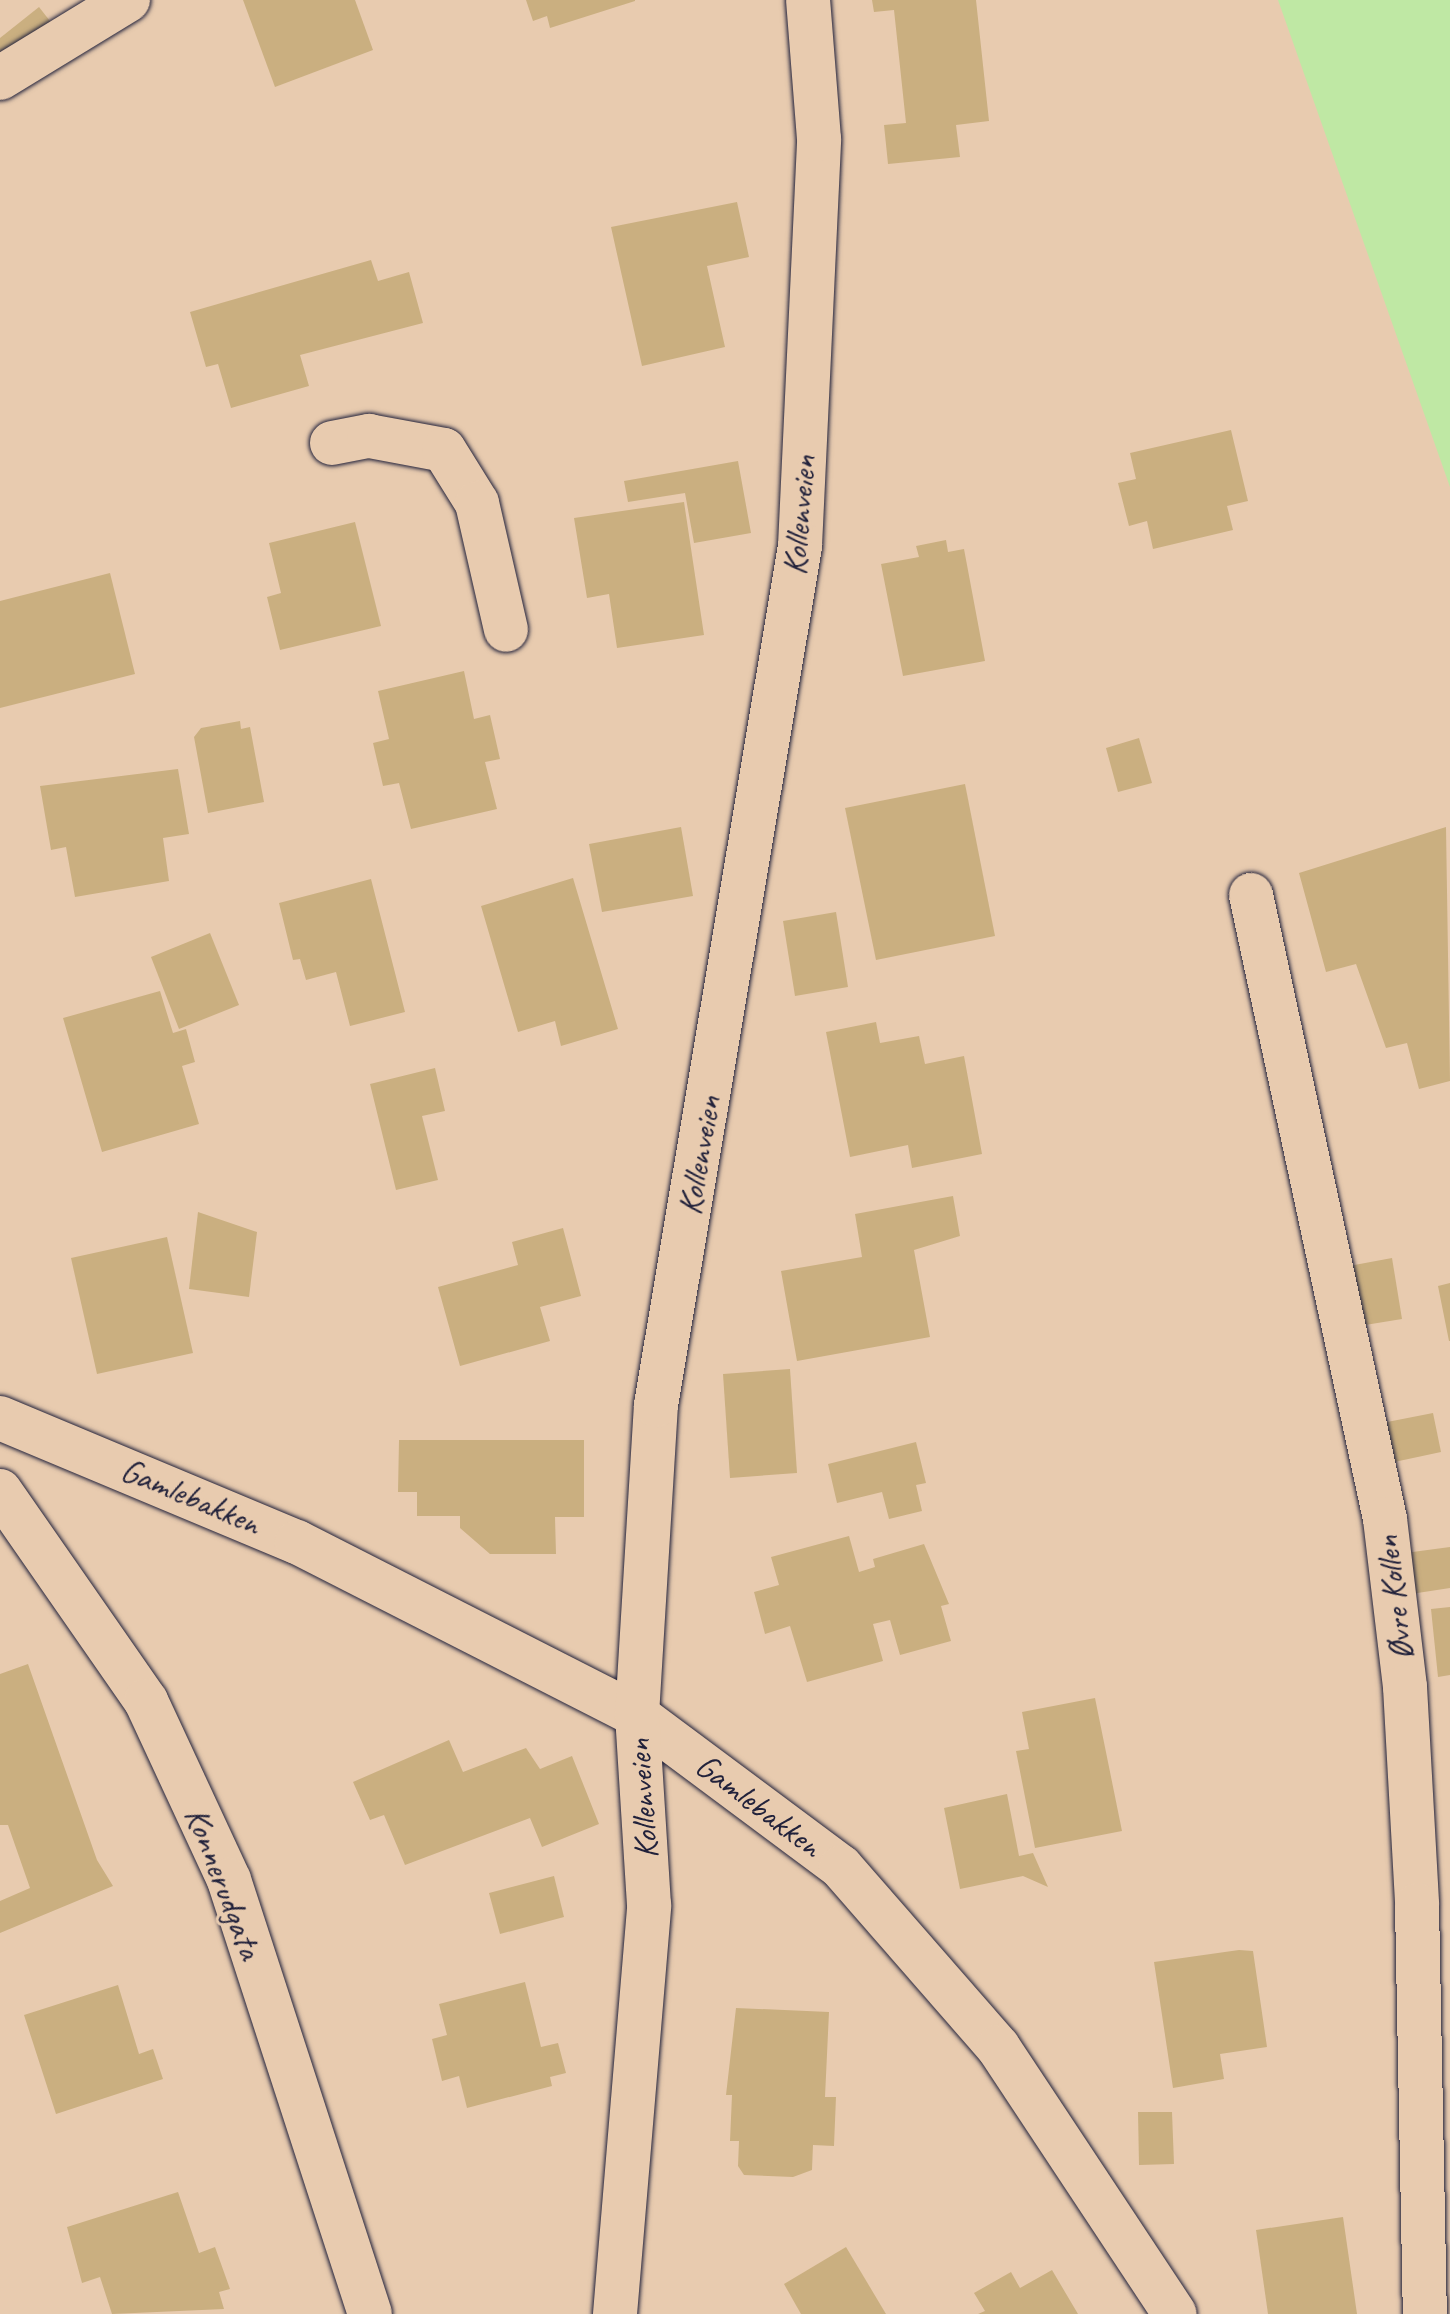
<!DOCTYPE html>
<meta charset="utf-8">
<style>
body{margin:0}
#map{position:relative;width:1450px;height:2314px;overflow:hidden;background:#e8cbaf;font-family:Caveat,sans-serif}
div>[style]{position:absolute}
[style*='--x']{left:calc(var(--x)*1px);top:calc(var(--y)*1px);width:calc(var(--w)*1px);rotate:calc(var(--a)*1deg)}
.green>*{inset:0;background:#bfe8a4}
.building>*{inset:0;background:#caaf80}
.roads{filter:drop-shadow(0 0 2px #22223b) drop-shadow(0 0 2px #22223b)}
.minor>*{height:44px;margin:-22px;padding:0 22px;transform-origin:22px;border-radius:22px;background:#e8cbaf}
.major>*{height:44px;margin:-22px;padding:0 22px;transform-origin:22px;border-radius:22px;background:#e8cbaf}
span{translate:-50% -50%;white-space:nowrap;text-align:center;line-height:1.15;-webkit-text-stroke:6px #e8cbaf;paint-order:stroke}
.street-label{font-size:34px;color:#22223b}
</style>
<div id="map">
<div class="green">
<i style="clip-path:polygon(1278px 0,1450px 0,1450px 487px)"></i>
</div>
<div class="building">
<i style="clip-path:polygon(243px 0,355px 0,373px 50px,275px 87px)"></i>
<i style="clip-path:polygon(526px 0,635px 0,635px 1px,550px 28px,547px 16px,533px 21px)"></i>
<i style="clip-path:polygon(872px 0,976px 0,989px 121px,956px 125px,960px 157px,888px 164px,884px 125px,906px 123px,894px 10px,874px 12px)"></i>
<i style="clip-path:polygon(39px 7px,57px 30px,0 57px,0 38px)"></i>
<i style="clip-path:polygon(737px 202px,749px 257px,707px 266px,725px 347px,642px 366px,611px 227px)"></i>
<i style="clip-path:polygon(371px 260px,378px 281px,409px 272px,423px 323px,300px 355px,309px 386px,231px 408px,218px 364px,206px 367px,190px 312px)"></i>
<i style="clip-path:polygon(1231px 430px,1248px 501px,1227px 506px,1233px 530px,1153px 549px,1147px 521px,1129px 526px,1118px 483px,1136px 479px,1130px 453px)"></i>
<i style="clip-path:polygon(738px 461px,751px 533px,694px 543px,685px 493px,628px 502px,624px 481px)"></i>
<i style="clip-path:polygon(684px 502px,704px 635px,617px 648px,609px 594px,587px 598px,574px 518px)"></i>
<i style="clip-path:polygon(355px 522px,381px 626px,280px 650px,267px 597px,281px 593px,269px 543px)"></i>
<i style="clip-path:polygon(946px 540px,948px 552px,964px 549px,985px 661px,903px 676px,881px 564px,919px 557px,916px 546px)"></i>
<i style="clip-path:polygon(110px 573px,135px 674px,0 708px,0 601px)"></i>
<i style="clip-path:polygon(464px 671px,474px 719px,490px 715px,500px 759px,485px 762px,497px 809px,411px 829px,399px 783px,383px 786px,373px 743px,389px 739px,378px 691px)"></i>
<i style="clip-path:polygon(240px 721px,241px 729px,250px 727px,264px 802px,208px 813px,194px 737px,201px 728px)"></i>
<i style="clip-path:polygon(1139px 738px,1152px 783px,1118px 792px,1106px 748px)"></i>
<i style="clip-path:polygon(178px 769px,189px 834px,163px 838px,169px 881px,75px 897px,66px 847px,51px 850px,40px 786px)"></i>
<i style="clip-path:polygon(965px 784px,995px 936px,876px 960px,845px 808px)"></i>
<i style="clip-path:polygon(681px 827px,693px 896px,602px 912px,589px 844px)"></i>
<i style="clip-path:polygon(1446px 827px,1450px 1081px,1419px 1089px,1407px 1043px,1386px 1048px,1356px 964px,1326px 972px,1299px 873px)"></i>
<i style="clip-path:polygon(573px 878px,618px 1029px,561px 1046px,555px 1021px,518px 1032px,481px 906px)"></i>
<i style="clip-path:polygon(371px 879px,405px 1012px,350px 1026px,336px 972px,306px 980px,300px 959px,293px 960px,279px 903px)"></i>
<i style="clip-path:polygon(836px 912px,848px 987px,795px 996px,783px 921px)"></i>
<i style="clip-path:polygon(210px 933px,239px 1005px,179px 1029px,151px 957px)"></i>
<i style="clip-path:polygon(160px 991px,173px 1033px,186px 1029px,195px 1062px,182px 1066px,199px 1124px,102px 1152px,63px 1018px)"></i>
<i style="clip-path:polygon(876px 1022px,880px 1043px,919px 1036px,925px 1064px,964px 1056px,982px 1154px,912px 1168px,908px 1145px,850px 1157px,826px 1032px)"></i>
<i style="clip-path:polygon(435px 1068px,445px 1111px,422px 1116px,438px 1180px,396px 1190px,370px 1084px)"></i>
<i style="clip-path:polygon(953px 1196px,960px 1236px,914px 1250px,930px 1337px,797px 1361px,781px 1271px,862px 1257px,855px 1214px)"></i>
<i style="clip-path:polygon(198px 1212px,257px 1232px,249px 1297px,189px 1289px)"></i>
<i style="clip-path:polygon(563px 1228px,581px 1296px,540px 1307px,550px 1341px,460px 1366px,438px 1287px,518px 1265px,512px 1242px)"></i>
<i style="clip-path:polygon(167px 1237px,193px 1353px,97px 1374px,71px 1258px)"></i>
<i style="clip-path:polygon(1392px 1258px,1402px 1319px,1359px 1326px,1349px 1266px)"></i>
<i style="clip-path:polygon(1450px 1283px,1450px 1341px,1449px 1341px,1438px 1286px)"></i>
<i style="clip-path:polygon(790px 1369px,797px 1473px,730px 1478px,723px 1374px)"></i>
<i style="clip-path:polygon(1433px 1413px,1441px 1452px,1385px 1464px,1377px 1424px)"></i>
<i style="clip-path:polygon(399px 1440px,584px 1440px,584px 1517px,555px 1517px,556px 1554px,490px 1554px,460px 1528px,460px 1516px,417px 1516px,417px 1492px,398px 1492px)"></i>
<i style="clip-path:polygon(916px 1442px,926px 1483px,916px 1485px,922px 1511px,889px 1519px,882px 1492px,837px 1503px,828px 1464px)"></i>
<i style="clip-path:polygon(849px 1536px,859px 1572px,875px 1567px,873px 1559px,924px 1544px,949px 1604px,941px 1606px,951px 1641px,900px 1655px,890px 1620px,873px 1624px,883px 1661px,807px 1682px,790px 1626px,765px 1634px,754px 1592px,779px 1585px,771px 1557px)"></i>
<i style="clip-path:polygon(1450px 1547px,1450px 1588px,1411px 1594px,1405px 1553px)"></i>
<i style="clip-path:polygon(1450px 1607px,1450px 1675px,1438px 1677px,1431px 1609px)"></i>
<i style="clip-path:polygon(28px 1664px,97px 1860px,113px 1886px,0 1933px,0 1901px,30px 1888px,8px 1825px,0 1825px,0 1674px)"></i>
<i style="clip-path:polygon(1095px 1698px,1122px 1831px,1035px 1848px,1016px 1751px,1029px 1749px,1022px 1712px)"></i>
<i style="clip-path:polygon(449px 1740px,463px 1772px,526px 1748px,540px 1769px,572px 1756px,599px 1824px,542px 1847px,530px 1818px,405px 1865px,384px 1815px,370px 1820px,353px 1782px)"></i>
<i style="clip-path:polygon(1007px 1794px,1019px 1856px,1033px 1853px,1048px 1887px,1023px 1876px,960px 1889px,944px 1808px)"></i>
<i style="clip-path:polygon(554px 1876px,564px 1917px,500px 1934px,489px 1893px)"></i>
<i style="clip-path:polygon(1239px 1950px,1253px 1951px,1267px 2047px,1220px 2054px,1224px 2079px,1173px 2088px,1154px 1962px)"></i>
<i style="clip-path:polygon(525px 1982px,541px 2047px,558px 2043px,566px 2073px,550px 2077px,552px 2086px,467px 2108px,459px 2076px,442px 2081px,432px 2039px,447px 2035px,439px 2004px)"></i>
<i style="clip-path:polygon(118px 1985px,139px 2054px,153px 2049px,163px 2079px,56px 2114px,24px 2015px)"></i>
<i style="clip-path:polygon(736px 2008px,829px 2012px,825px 2097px,836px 2097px,834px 2146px,813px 2145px,812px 2170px,793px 2177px,744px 2175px,738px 2166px,739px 2141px,730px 2141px,732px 2095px,726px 2095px)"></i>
<i style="clip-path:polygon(1138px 2112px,1172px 2112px,1174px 2164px,1139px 2165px)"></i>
<i style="clip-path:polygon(178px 2192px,199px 2253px,215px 2247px,230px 2289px,219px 2292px,224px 2309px,112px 2314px,100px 2277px,82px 2283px,67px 2227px)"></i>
<i style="clip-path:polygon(1343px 2217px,1357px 2314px,1268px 2314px,1256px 2230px)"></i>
<i style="clip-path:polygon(846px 2247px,886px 2314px,801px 2314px,784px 2284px)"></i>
<i style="clip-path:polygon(1052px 2270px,1078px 2314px,978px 2314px,985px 2311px,974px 2293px,1011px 2272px,1020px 2288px)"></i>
</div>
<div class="roads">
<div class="minor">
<i style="--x:0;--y:78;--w:150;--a:-31.4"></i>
<i style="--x:332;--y:443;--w:38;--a:-11"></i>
<i style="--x:369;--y:436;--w:76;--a:10.6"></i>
<i style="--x:444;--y:450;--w:62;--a:58.1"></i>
<i style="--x:477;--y:503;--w:130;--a:77.1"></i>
<i style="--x:1251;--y:895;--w:638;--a:77.88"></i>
<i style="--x:1385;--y:1519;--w:169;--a:83.2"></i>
<i style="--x:1405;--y:1687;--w:218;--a:86.8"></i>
<i style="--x:1417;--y:1905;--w:409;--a:88.9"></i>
<i style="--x:0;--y:1418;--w:322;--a:22.7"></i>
<i style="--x:297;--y:1542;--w:381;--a:27"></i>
<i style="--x:637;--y:1715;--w:254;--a:36.7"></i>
<i style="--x:841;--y:1867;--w:239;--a:48.9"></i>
<i style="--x:998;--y:2047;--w:320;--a:56.5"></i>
<i style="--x:615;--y:2314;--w:410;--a:-85.2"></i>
<i style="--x:649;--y:1905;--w:190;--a:-93.6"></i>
<i style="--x:637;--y:1715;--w:311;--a:-86.5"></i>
<i style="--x:656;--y:1405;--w:871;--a:-80.48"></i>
<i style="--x:800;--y:546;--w:407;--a:-87.3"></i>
<i style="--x:819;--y:139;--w:139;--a:-94.5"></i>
</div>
<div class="major">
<i style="--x:0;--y:1491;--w:256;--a:55.2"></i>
<i style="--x:146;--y:1701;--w:197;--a:65.1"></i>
<i style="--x:229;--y:1880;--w:456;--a:72"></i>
</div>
</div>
<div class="street-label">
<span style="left:799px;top:515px;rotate:-85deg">Kollenveien</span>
<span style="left:699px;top:1155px;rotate:-80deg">Kollenveien</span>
<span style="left:191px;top:1496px;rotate:23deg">Gamlebakken</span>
<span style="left:1394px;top:1598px;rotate:-97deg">Øvre Kollen</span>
<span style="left:642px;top:1799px;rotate:-94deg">Kollenveien</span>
<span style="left:759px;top:1805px;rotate:37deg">Gamlebakken</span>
<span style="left:224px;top:1883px;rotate:69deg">Konnerudgata</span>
</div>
</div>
